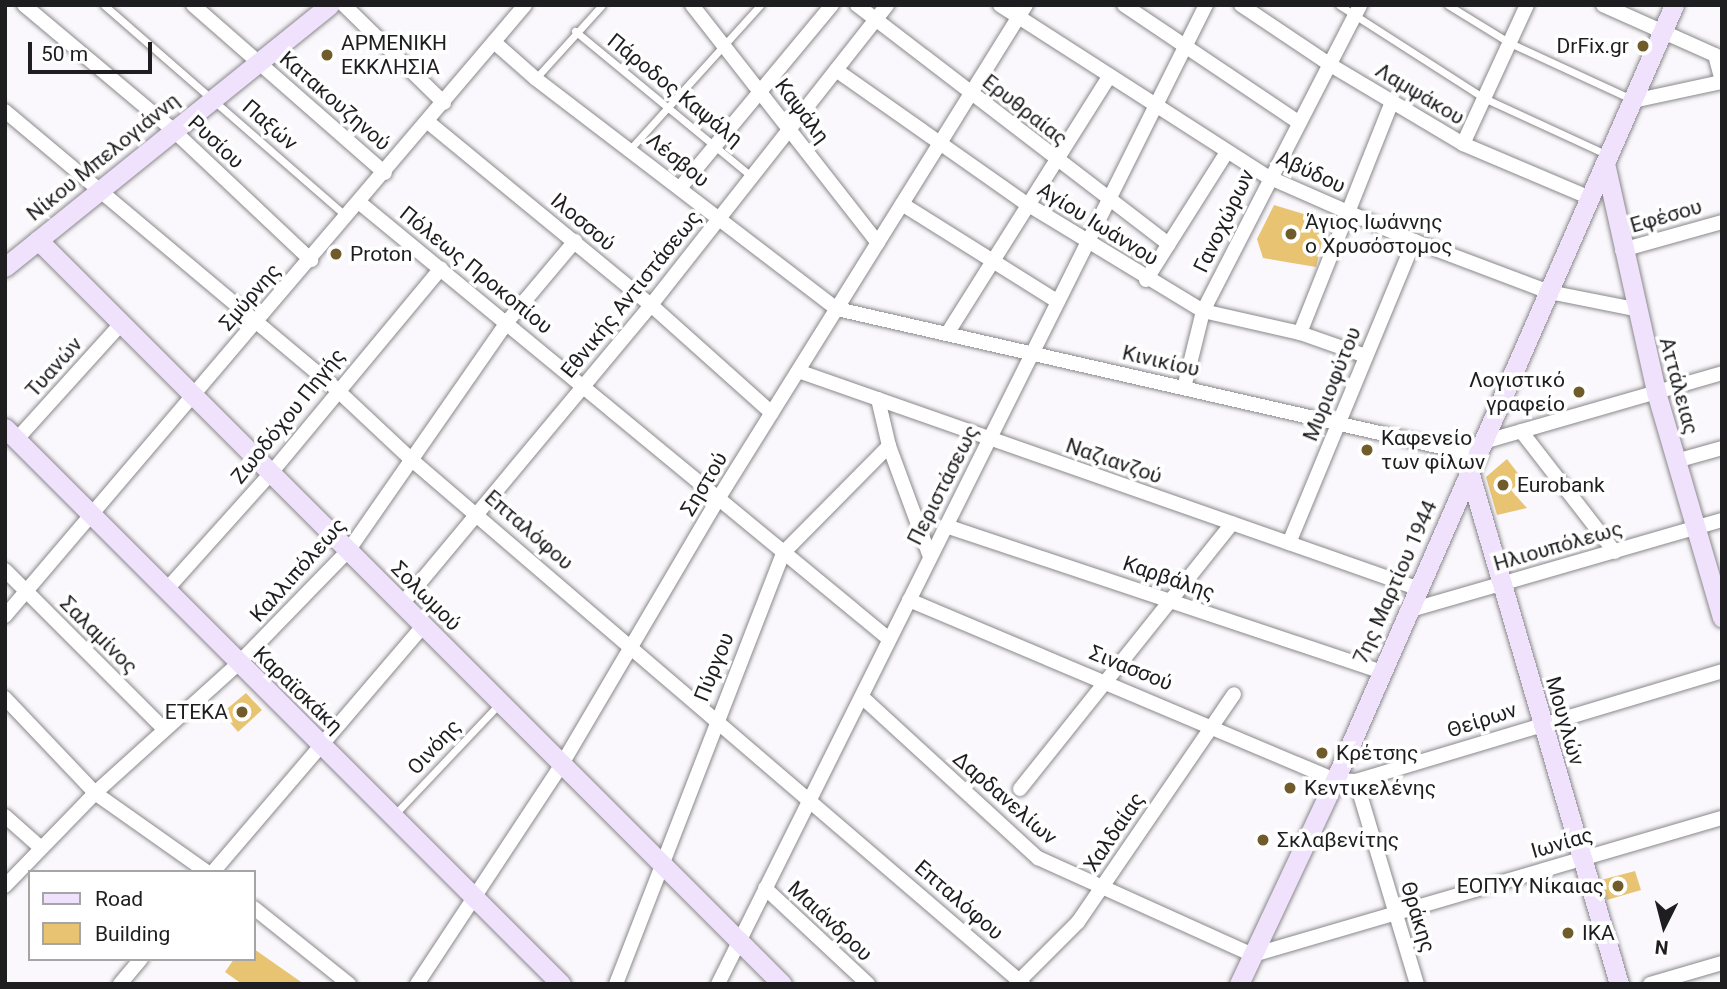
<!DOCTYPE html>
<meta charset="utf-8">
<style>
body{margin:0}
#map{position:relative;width:1727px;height:989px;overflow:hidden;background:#faf8fc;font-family:Roboto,sans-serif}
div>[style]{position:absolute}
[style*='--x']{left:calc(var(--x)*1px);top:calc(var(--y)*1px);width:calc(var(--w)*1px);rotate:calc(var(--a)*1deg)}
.building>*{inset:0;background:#e8c472}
.roads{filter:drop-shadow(0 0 2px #8a888b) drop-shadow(0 0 2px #8a888b)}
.lane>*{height:7px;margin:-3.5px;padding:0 3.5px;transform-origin:3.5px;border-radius:3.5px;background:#fff}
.street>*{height:14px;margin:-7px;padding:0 7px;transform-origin:7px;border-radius:7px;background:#fff}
.secondary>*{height:19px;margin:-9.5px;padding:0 9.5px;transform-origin:9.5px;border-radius:9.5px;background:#f0e1fc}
.dots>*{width:19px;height:19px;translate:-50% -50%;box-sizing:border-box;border:4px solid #fff;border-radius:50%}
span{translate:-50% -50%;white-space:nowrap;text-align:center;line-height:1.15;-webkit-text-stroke:7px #fff;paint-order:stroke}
.poi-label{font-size:21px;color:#1e1d1f}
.left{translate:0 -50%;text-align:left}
.right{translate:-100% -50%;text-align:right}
.street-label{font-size:21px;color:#1e1d1f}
.frame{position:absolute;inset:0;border:7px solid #1e1d1f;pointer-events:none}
.legend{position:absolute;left:28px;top:870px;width:228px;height:91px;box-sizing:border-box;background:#fff;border:2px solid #a5a5a5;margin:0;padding:9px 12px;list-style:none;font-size:21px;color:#1e1d1f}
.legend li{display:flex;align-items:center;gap:14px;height:35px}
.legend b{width:35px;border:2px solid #a5a5a5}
.north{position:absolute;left:1629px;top:891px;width:70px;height:70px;-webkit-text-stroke:5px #fff;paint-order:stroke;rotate:186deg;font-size:19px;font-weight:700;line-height:28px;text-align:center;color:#1e1d1f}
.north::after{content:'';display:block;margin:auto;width:24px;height:32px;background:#1e1d1f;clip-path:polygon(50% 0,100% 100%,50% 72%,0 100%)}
.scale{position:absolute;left:28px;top:42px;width:124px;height:32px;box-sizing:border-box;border:4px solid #1e1d1f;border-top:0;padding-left:9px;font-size:21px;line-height:24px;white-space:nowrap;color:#1e1d1f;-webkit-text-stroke:5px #fff;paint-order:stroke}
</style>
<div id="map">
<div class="building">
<i style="clip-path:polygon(1274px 205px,1327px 221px,1316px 267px,1263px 258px,1257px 239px)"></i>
<i style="clip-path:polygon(1507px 459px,1523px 480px,1511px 490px,1527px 508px,1497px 515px,1486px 477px)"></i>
<i style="clip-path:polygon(246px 693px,262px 710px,238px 732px,222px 713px)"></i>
<i style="clip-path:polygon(1635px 871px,1641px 890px,1607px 900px,1601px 880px)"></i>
<i style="clip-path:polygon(254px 949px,304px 984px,242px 984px,225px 972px,234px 959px,254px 959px)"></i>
</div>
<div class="roads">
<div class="lane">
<i style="--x:104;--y:5;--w:322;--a:41.1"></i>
<i style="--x:1339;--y:5;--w:172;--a:32.7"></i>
<i style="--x:1484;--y:98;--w:136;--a:24.7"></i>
<i style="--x:1448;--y:5;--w:73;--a:31.5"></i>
<i style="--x:1510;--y:43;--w:133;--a:24.8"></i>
<i style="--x:575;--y:31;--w:229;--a:39.5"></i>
<i style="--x:536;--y:78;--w:98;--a:-47.9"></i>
<i style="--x:631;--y:148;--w:193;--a:-47.9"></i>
<i style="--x:395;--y:814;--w:153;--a:-46.6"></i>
</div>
<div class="street">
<i style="--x:24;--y:5;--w:194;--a:40"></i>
<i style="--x:173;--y:130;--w:190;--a:43.3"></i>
<i style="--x:193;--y:5;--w:255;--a:41.2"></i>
<i style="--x:344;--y:5;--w:140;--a:44.4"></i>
<i style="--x:692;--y:5;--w:302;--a:52"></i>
<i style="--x:857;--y:5;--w:393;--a:37.5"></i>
<i style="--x:1000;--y:5;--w:318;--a:32.7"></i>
<i style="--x:1268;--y:177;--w:159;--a:23.7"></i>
<i style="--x:1414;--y:241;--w:144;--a:20.7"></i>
<i style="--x:1549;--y:292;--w:88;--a:11.2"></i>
<i style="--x:1124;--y:5;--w:210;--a:33.9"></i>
<i style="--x:1241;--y:5;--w:106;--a:33.8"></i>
<i style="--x:1329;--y:64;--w:156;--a:30.8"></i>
<i style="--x:1463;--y:144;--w:138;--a:23"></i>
<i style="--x:1603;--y:5;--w:123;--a:24.1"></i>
<i style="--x:1715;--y:55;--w:27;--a:75"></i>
<i style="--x:494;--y:42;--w:56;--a:41.4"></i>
<i style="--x:536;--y:79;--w:379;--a:37.4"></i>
<i style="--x:837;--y:309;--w:655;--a:12.87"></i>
<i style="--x:836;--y:70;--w:233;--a:35.1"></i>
<i style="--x:1027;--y:204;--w:206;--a:31.3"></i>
<i style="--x:1203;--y:311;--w:99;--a:12.8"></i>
<i style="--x:1300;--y:333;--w:70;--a:19.2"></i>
<i style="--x:1633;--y:101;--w:91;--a:-12.1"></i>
<i style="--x:5;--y:111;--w:432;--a:40"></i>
<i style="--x:336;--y:389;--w:105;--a:43.1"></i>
<i style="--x:413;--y:461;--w:804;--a:40.61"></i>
<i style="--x:428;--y:122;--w:288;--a:39.4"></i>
<i style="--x:651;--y:305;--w:162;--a:41.8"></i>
<i style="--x:1463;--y:144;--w:153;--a:-65.3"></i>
<i style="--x:680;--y:188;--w:238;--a:-50.3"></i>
<i style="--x:360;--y:203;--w:686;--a:39.5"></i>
<i style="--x:902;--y:204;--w:184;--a:32.1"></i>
<i style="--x:1622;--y:250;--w:104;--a:-15.6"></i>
<i style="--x:1146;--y:280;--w:151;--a:-57.7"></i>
<i style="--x:1300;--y:333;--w:249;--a:-68.3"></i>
<i style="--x:947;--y:334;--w:302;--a:-57.8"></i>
<i style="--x:798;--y:371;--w:656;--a:19.32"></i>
<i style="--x:1184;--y:388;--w:79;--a:-76.1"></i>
<i style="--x:1203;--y:311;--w:344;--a:-62.8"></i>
<i style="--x:878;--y:399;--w:48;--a:76.8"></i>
<i style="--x:889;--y:446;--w:118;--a:69.7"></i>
<i style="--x:1521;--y:431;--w:153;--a:52.2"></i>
<i style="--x:17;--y:439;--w:155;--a:-47.9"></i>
<i style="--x:1480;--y:443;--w:252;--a:-16.1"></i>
<i style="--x:1676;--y:461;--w:48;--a:-15.8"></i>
<i style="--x:946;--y:526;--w:458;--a:18.5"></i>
<i style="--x:1289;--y:543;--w:327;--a:-67.5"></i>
<i style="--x:5;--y:570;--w:225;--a:45"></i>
<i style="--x:167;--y:589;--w:156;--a:-48.1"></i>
<i style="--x:271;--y:473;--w:266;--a:-50.3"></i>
<i style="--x:909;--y:600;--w:462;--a:22.9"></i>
<i style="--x:1335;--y:780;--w:21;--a:3"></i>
<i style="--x:1356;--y:781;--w:382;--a:-16.7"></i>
<i style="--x:402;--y:604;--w:389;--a:-50.2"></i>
<i style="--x:651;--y:305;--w:382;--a:-51.8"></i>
<i style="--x:1407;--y:611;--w:328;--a:-16.1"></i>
<i style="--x:5;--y:616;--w:802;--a:-49.6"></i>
<i style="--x:862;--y:697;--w:239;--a:42.5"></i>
<i style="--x:1038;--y:858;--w:236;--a:24.3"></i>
<i style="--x:1253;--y:955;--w:489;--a:-16.3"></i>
<i style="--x:5;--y:698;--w:131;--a:46.5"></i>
<i style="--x:95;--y:793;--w:137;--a:35.2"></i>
<i style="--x:1356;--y:781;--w:212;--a:73.3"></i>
<i style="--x:1020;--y:789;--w:340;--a:-51.4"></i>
<i style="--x:5;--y:816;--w:47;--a:41.5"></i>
<i style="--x:213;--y:872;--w:323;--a:-49.5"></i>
<i style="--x:5;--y:886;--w:129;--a:-45.9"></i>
<i style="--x:95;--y:793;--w:193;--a:-42.1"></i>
<i style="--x:238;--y:664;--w:158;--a:-45.8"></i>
<i style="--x:348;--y:551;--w:279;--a:-55.2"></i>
<i style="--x:507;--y:322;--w:106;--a:-50"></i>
<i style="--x:765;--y:888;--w:141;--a:43"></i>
<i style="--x:254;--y:908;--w:122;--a:38.7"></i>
<i style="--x:120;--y:984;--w:33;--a:-50"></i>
<i style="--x:417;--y:984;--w:263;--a:-56.6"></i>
<i style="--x:562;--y:764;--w:308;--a:-59.5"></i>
<i style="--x:718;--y:499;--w:582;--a:-58.06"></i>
<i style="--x:616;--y:984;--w:462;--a:-68.8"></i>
<i style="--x:783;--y:553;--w:151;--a:-45.3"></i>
<i style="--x:718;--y:984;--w:1094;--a:-63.51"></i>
<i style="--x:1016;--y:984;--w:88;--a:-45"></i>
<i style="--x:1078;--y:922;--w:276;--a:-55.6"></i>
<i style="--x:1650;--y:984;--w:75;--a:-16.3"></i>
</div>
<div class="secondary">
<i style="--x:1605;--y:163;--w:235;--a:77.4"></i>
<i style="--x:1656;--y:392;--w:235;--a:73.7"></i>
<i style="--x:38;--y:240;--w:1052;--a:45"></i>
<i style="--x:5;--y:267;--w:417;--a:-38.9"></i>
<i style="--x:5;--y:428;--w:786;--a:45"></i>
<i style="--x:1469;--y:471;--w:534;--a:73.7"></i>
<i style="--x:1239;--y:984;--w:225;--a:-64.8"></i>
<i style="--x:1335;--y:780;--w:846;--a:-66.37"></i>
</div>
</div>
<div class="dots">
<i style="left:1643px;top:46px;background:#705b2a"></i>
<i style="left:327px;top:55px;background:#705b2a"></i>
<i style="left:1291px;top:234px;background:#705b2a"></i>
<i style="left:336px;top:254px;background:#705b2a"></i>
<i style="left:1579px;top:392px;background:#705b2a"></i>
<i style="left:1367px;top:450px;background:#705b2a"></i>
<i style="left:1503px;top:485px;background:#705b2a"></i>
<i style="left:242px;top:712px;background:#705b2a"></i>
<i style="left:1322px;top:753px;background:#705b2a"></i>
<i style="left:1290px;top:788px;background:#705b2a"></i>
<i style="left:1263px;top:840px;background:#705b2a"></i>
<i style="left:1618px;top:886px;background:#705b2a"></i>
<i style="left:1568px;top:933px;background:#705b2a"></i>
</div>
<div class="poi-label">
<span class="left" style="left:341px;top:55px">ΑΡΜΕΝΙΚΗ<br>ΕΚΚΛΗΣΙΑ</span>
<span class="right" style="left:1629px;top:46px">DrFix.gr</span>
<span class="left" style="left:1305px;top:234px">Άγιος Ιωάννης<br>ο Χρυσόστομος</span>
<span class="left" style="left:350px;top:254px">Proton</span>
<span class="right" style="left:1565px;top:392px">Λογιστικό<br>γραφείο</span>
<span class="left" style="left:1381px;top:450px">Καφενείο<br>των φίλων</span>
<span class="left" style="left:1517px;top:485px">Eurobank</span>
<span class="right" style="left:228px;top:712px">ΕΤΕΚΑ</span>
<span class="left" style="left:1336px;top:753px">Κρέτσης</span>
<span class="left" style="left:1304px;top:788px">Κεντικελένης</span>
<span class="left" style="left:1277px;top:840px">Σκλαβενίτης</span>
<span class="right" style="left:1604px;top:886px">ΕΟΠΥΥ Νίκαιας</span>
<span class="left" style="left:1582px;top:933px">ΙΚΑ</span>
</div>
<div class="street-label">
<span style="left:675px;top:90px;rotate:39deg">Πάροδος Καψάλη</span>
<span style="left:1420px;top:94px;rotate:31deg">Λαμψάκου</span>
<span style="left:335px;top:101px;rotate:41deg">Κατακουζηνού</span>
<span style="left:1025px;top:110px;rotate:38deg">Ερυθραίας</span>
<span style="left:802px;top:111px;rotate:53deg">Καψάλη</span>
<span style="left:270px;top:125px;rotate:41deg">Παξών</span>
<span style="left:216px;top:142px;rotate:43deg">Ρυσίου</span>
<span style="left:103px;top:157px;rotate:-39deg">Νίκου Μπελογιάννη</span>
<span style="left:678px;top:160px;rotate:39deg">Λέσβου</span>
<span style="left:1311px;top:172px;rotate:25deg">Αβύδου</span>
<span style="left:1666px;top:216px;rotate:-16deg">Εφέσου</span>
<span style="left:1224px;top:221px;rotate:-64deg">Γανοχώρων</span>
<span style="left:583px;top:222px;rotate:40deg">Ιλοσσού</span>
<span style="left:1098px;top:224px;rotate:32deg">Αγίου Ιωάννου</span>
<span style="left:476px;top:270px;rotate:39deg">Πόλεως Προκοπίου</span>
<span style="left:631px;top:294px;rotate:-51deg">Εθνικής Αντιστάσεως</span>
<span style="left:250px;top:297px;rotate:-49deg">Σμύρνης</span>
<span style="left:1161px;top:361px;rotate:13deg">Κινικίου</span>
<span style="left:54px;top:367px;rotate:-48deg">Τυανών</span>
<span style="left:1332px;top:384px;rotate:-68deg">Μυριοφύτου</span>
<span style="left:1679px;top:386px;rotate:75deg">Αττάλειας</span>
<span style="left:288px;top:416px;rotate:-51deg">Ζωοδόχου Πηγής</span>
<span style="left:1114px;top:461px;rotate:19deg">Ναζιανζού</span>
<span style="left:704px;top:484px;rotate:-59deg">Σηστού</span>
<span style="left:943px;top:485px;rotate:-63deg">Περιστάσεως</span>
<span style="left:529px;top:530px;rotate:41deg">Επταλόφου</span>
<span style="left:1558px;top:546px;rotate:-16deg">Ηλιουπόλεως</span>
<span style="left:298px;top:570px;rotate:-48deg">Καλλιπόλεως</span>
<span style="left:1169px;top:578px;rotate:19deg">Καρβάλης</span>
<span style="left:1395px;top:582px;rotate:-66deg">7ης Μαρτίου 1944</span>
<span style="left:426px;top:596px;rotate:45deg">Σολωμού</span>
<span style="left:99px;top:635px;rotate:45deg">Σαλαμίνος</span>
<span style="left:714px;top:667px;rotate:-68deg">Πύργου</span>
<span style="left:1131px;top:668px;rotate:22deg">Σινασσού</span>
<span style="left:298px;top:690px;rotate:44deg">Καραϊσκάκη</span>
<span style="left:1482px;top:720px;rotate:-18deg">Θείρων</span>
<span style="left:1565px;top:721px;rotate:74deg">Μουγλών</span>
<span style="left:434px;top:747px;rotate:-47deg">Οινόης</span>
<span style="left:1005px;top:798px;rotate:41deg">Δαρδανελίων</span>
<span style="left:1114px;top:832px;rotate:-56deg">Χαλδαίας</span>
<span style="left:1562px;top:843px;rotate:-16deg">Ιωνίας</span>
<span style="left:959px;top:900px;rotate:41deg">Επταλόφου</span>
<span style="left:1418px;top:917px;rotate:73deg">Θράκης</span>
<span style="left:830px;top:921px;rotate:43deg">Μαιάνδρου</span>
</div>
<div class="frame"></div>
<ul class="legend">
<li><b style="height:9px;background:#f0e1fc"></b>Road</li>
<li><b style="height:19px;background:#e8c472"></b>Building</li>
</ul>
<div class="north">N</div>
<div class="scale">50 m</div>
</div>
